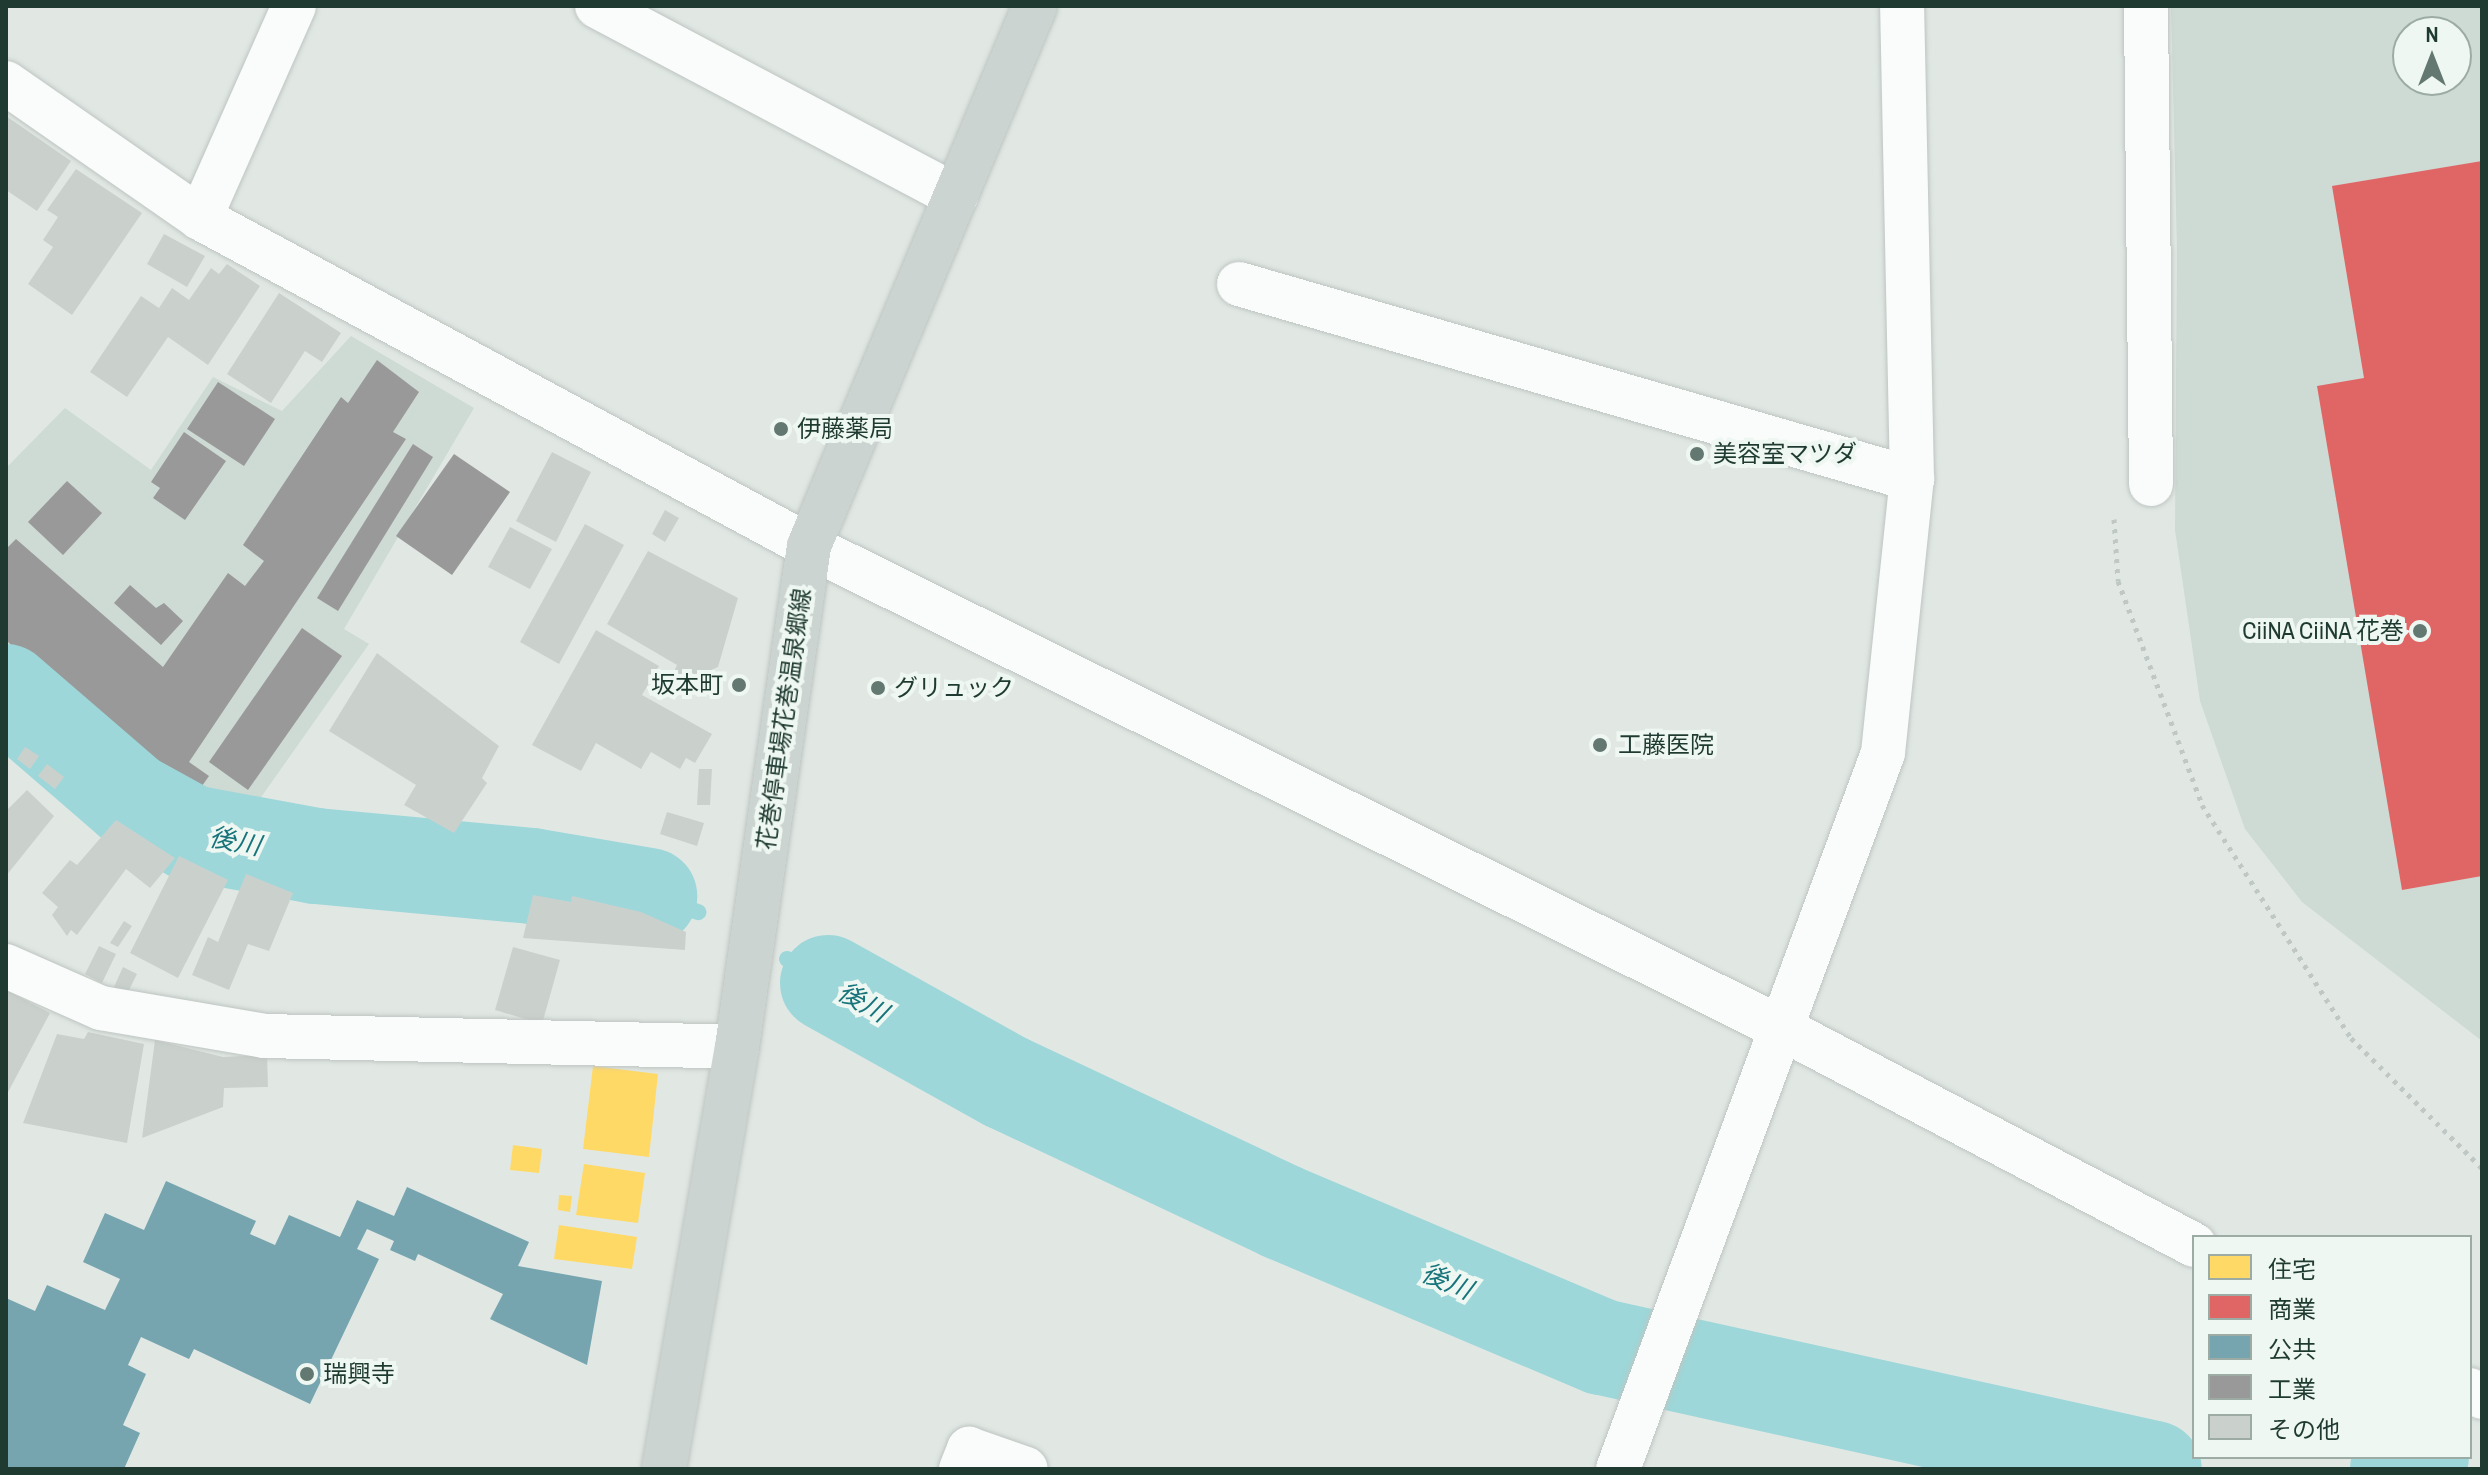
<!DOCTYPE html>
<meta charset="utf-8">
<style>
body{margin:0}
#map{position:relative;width:2488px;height:1475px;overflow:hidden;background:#e1e8e4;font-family:"Archivo Narrow","Noto Sans JP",sans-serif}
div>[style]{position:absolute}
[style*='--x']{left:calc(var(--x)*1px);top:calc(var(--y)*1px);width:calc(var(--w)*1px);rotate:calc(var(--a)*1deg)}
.built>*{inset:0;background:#cedad4}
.homes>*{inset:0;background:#ffd966}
.shops>*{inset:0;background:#e06666}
.public>*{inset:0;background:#76a5af}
.industry>*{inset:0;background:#999}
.stream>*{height:16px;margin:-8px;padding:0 8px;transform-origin:8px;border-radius:8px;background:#9ed7d9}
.river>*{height:96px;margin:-48px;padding:0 48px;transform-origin:48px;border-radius:48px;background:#9ed7d9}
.building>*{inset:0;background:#cad1cd}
.path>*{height:5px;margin-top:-2.5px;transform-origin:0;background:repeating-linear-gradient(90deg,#bfc8c4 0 4px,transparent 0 10px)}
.roads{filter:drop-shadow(0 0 2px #bec5c1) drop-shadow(0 0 2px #bec5c1)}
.minor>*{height:44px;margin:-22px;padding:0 22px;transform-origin:22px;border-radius:22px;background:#fafcfb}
.major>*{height:44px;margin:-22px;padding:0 22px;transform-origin:22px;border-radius:22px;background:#ccd4d1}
.dots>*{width:22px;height:22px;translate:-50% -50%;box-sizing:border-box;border:4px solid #eff7f2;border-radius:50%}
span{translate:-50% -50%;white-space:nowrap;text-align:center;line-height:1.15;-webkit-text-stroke:8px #eff7f2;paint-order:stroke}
.poi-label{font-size:24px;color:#1f3b31}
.left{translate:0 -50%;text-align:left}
.right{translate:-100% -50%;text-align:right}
.street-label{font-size:24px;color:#1f3b31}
.water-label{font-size:26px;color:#16747a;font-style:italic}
.frame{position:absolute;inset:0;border:8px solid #1f3b31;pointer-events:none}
.legend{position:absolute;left:2192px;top:1235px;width:280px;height:224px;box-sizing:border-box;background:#eff7f2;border:2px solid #9caca5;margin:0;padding:10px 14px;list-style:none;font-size:24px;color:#1f3b31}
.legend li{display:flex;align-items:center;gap:16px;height:40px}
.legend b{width:40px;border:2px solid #9caca5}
.north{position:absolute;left:2392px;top:16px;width:80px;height:80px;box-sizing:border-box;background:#eff7f2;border:2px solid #9caca5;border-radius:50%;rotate:0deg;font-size:22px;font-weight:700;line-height:32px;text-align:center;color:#1f3b31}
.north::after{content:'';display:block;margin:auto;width:28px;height:36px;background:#637870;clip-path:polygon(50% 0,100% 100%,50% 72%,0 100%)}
</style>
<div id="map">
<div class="built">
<i style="clip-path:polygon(evenodd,2171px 6px,2482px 6px,2482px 1041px,2302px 902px,2245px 829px,2200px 701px,2175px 530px,2177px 250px,2171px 6px,2408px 32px,2456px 32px,2456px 80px,2408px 80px,2408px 32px)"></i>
<i style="clip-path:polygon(351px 336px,474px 408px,344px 629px,369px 644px,245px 820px,149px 783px,6px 656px,6px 468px,65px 408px,151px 470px,213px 377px,282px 411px)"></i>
</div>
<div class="homes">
<i style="clip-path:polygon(593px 1066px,658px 1074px,649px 1157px,583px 1149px)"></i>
<i style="clip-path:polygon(513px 1145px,542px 1149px,539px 1173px,510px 1170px)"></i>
<i style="clip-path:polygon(584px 1164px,645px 1173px,638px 1223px,576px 1215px)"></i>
<i style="clip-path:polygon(559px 1195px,572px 1196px,570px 1212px,558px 1210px)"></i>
<i style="clip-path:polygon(559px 1225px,637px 1237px,632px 1269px,554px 1259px)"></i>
</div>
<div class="shops">
<i style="clip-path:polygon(2482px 161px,2482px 876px,2402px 890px,2317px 386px,2364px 378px,2332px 186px)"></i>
</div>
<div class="public">
<i style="clip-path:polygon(166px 1181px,256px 1221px,250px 1234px,275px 1245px,289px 1215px,340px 1237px,357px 1200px,394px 1216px,407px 1187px,529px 1242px,518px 1266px,602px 1281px,587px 1365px,490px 1319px,503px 1294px,418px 1254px,415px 1261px,390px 1250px,394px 1241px,367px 1229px,357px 1249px,379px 1259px,310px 1404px,194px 1349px,189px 1359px,141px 1337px,128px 1365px,146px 1374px,123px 1425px,140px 1433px,124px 1469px,6px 1469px,6px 1298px,35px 1311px,47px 1285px,105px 1310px,120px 1279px,83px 1262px,105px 1213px,144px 1230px)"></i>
</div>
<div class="industry">
<i style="clip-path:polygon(377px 360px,419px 392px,393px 432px,406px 439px,189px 762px,209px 776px,190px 803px,173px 790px,168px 796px,6px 640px,6px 549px,16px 539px,163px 667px,228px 573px,245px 586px,264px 561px,243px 545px,341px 397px,348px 403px)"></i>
<i style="clip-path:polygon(218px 382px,275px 419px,244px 466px,187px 429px)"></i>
<i style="clip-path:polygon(184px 432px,226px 461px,185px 520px,153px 498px,160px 488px,151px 482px)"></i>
<i style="clip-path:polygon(413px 444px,433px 457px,338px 611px,317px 598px)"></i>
<i style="clip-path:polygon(454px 454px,510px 492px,452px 575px,396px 536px)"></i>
<i style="clip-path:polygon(67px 481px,102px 513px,63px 555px,28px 522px)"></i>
<i style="clip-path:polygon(130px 585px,156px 608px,164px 603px,183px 621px,161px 645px,114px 603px)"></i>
<i style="clip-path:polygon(302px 628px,342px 656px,248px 790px,209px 762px)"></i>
</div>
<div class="stream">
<i style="--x:649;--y:896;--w:52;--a:18.1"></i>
<i style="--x:787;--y:959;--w:48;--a:30.3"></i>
</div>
<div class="river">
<i style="--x:6;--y:692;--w:165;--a:40.8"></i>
<i style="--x:131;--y:800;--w:68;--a:28.8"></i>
<i style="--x:191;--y:833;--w:127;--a:10.4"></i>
<i style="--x:316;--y:856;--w:217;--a:5.3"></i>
<i style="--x:532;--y:876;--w:119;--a:9.7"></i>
<i style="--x:828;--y:983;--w:204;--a:29.1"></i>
<i style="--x:1006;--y:1082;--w:305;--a:25.2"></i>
<i style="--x:1282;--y:1212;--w:347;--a:22.9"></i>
<i style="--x:1602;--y:1347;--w:565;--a:12.46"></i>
<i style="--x:2398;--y:1469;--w:26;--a:-28"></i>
</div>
<div class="building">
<i style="clip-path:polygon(6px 116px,71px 161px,37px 211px,6px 190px)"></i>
<i style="clip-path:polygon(76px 169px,142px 213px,72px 315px,28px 284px,53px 247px,43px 240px,58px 217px,47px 210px)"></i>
<i style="clip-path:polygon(164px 234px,205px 256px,187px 287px,147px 264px)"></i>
<i style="clip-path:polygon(227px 264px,260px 286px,208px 365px,168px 337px,127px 397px,90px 372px,141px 296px,159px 308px,172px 288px,189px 300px,211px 268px,219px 274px)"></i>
<i style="clip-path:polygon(279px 293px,341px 333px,322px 362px,305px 351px,271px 403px,227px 374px)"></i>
<i style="clip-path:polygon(552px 452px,591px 472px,556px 542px,516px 521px)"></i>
<i style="clip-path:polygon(665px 510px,679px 518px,665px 542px,652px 534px)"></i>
<i style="clip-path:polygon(585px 524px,624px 545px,559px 664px,520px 642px)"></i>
<i style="clip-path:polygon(510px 527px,552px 549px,530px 589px,488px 567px)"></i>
<i style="clip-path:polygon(648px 551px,738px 598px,718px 667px,698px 676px,688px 671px,682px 681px,672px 676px,677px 665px,607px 624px)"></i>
<i style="clip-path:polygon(596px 630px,659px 666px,642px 695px,712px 734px,695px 763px,686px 758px,680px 769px,651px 752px,641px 769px,596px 743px,581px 771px,532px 745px)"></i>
<i style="clip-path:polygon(377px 653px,499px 746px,482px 778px,487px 783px,454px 833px,404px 805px,416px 785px,329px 731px)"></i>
<i style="clip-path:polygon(25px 747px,39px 756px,30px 769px,17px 759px)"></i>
<i style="clip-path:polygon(47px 764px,64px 777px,55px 789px,38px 776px)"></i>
<i style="clip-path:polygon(699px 769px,712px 769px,710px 805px,697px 805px)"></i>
<i style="clip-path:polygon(27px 790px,54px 816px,6px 876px,6px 811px)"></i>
<i style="clip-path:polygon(667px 812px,704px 823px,697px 846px,660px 834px)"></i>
<i style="clip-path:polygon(116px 820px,175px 858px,150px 888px,126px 869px,77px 935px,71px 930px,67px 936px,52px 915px,58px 907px,42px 893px,70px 860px,77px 865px)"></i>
<i style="clip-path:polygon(179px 856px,228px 880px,178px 978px,130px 953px)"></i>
<i style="clip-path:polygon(246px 874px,293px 893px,269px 951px,248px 944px,229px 990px,192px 975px,208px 937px,218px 942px)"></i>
<i style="clip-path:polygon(533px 895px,571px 902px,572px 896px,641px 912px,686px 932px,685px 950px,523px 938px)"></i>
<i style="clip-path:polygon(124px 921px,132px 926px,118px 947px,110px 943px)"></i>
<i style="clip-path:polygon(99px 946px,116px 954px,102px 983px,85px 974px)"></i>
<i style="clip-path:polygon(513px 947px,560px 960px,542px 1024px,495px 1010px)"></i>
<i style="clip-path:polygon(123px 967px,137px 974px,127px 994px,114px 987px)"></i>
<i style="clip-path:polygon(6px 990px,50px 1013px,6px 1096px)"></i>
<i style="clip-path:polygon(88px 1032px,144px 1044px,127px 1143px,23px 1123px,57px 1034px,84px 1039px)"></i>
<i style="clip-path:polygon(155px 1040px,223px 1057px,267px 1055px,268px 1087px,224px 1088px,223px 1107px,142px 1138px)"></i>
</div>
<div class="path">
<i style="--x:2114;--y:519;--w:62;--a:86.3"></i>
<i style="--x:2118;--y:581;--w:239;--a:69.4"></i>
<i style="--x:2202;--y:805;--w:277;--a:57.4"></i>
<i style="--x:2351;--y:1038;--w:185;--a:44.8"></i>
</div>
<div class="roads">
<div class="minor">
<i style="--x:597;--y:6;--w:406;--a:27.9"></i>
<i style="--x:2146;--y:6;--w:478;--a:89.4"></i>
<i style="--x:6;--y:83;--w:236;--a:34.8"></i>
<i style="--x:200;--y:218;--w:692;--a:28.31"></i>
<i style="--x:809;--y:546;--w:1083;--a:26.38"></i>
<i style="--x:1779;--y:1027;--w:469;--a:27.7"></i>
<i style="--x:200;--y:218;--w:232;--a:-66.1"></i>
<i style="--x:1239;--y:284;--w:701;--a:16.16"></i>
<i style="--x:6;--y:966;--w:104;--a:23.9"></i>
<i style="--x:101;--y:1008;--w:165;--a:9.7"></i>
<i style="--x:264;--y:1036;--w:473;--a:1.3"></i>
<i style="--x:2470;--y:1390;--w:14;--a:30"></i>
<i style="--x:961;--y:1469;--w:22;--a:-68"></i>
<i style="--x:969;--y:1449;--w:60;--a:19.3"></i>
<i style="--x:1618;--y:1469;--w:763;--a:-69.69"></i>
<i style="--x:1883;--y:753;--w:276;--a:-84"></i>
<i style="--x:1912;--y:479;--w:473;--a:-91.2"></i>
</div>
<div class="major">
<i style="--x:664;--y:1469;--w:428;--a:-80.2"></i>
<i style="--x:737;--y:1047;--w:506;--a:-81.82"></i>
<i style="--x:809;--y:546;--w:585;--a:-67.29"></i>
</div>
</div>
<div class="dots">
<i style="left:781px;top:429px;background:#637870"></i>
<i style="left:1697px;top:454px;background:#637870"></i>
<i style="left:2420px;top:631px;background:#637870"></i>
<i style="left:739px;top:685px;background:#637870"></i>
<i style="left:878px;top:688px;background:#637870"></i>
<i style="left:1600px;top:745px;background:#637870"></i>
<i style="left:307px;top:1374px;background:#637870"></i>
</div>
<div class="poi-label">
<span class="left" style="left:797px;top:429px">伊藤薬局</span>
<span class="left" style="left:1713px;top:454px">美容室マツダ</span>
<span class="right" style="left:2404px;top:631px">CiiNA CiiNA 花巻</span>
<span class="right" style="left:723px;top:685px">坂本町</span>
<span class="left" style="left:894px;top:688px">グリュック</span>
<span class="left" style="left:1618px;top:745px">工藤医院</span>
<span class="left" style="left:323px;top:1374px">瑞興寺</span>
</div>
<div class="street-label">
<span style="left:784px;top:719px;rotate:-82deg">花巻停車場花巻温泉郷線</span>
</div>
<div class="water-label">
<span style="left:235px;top:841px;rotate:11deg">後川</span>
<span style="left:863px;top:1002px;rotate:29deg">後川</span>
<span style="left:1447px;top:1281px;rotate:23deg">後川</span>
</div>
<div class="frame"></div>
<ul class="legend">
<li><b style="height:22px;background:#ffd966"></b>住宅</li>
<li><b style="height:22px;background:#e06666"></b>商業</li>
<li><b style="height:22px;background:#76a5af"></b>公共</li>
<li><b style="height:22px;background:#999"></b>工業</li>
<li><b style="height:22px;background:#cad1cd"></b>その他</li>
</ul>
<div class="north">N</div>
</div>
